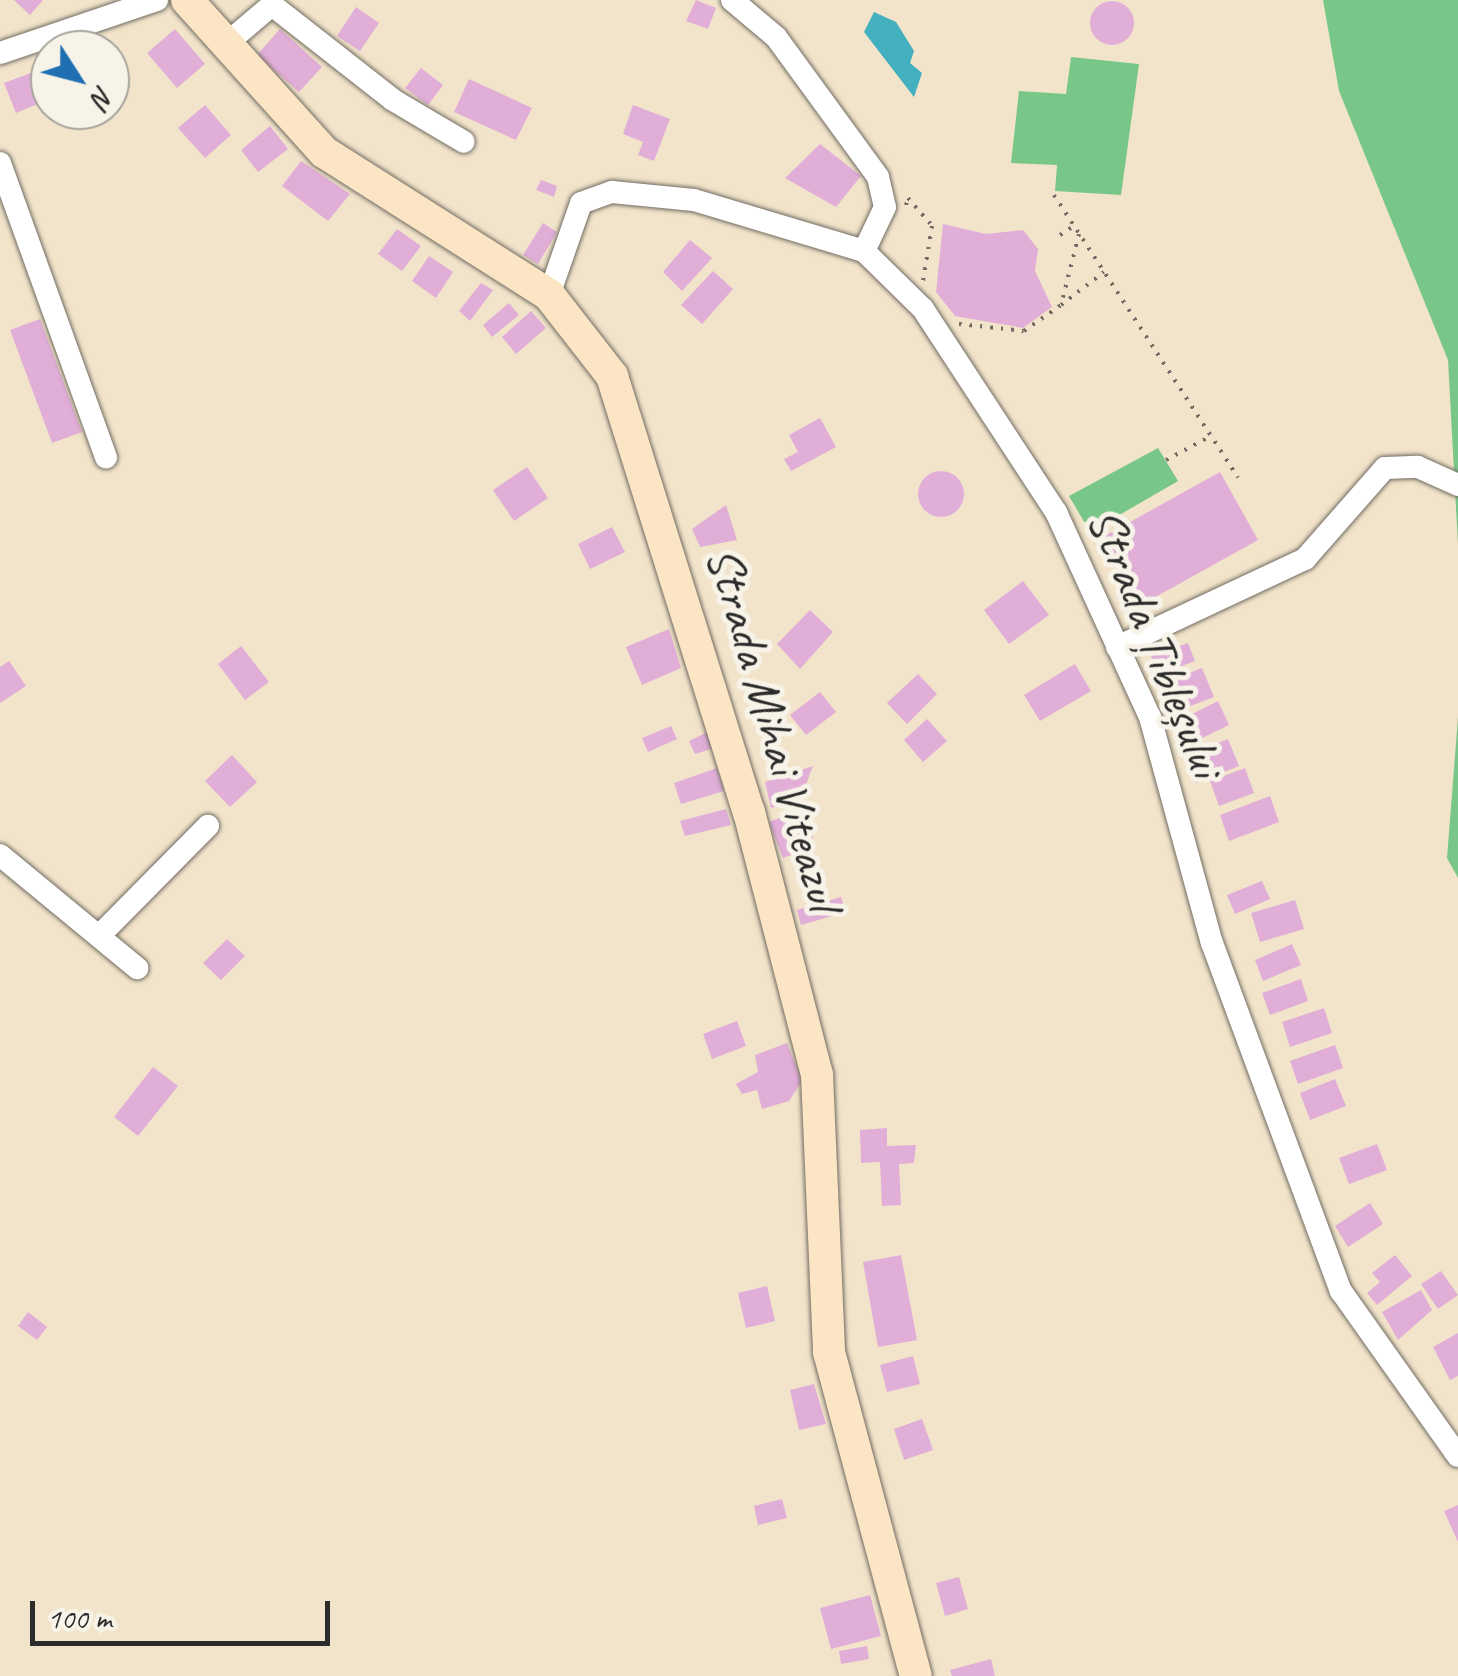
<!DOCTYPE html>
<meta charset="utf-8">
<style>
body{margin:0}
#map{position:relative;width:1458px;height:1676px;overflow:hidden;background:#f2e4ca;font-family:Caveat,sans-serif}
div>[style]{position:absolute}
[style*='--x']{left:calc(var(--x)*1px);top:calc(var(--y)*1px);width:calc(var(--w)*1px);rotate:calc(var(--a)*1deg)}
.green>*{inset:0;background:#79c788}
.water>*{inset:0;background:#42b0be}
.building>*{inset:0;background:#e1aed8}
.round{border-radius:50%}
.path>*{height:4px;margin-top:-2px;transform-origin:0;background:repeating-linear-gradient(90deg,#716c63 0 2.5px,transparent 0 10.5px)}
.roads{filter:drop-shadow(0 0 2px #716c63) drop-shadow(0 0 2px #716c63)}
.minor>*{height:22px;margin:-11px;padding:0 11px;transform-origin:11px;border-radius:11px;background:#fff}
.secondary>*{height:32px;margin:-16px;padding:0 16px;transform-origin:16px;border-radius:16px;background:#fce5c4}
span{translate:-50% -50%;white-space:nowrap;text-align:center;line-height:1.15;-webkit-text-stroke:10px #f7f3e8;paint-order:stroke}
.street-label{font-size:50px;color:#2b2b2b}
.north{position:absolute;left:30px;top:30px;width:100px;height:100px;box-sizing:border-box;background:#f7f3e8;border:2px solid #a5a39c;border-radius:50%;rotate:126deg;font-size:28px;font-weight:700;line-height:40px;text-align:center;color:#2b2b2b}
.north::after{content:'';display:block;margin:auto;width:35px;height:45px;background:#1f6fb2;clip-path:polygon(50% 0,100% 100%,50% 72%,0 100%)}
.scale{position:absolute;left:30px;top:1601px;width:300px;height:45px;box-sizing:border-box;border:5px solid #2b2b2b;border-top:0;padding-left:12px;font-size:30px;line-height:35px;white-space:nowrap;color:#2b2b2b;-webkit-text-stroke:8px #f7f3e8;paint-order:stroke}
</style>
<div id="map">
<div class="green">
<i style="clip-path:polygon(1323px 0,1458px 0,1458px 545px,1448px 360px,1339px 91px)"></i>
<i style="clip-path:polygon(1071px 57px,1139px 64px,1121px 195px,1055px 191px,1057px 165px,1011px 163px,1019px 91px,1066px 94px)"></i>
<i style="clip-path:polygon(1158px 448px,1178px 481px,1090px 532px,1069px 496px)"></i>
<i style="clip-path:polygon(1458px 717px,1458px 878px,1447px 858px)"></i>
</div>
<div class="water">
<i style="clip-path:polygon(874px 12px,896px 22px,914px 51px,910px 63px,922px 73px,914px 97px,864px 32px)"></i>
</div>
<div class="building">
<i style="clip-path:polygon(14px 0,43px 0,30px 15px)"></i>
<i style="clip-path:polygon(696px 0,716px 8px,708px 29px,686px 21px)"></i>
<i class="round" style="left:1090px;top:1px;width:44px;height:44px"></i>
<i style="clip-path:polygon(356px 7px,379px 23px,360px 51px,337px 36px)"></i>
<i style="clip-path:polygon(175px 29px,205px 64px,177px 88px,147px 53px)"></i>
<i style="clip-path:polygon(280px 29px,322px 67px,299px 92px,257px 55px)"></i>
<i style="clip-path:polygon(421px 68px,443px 85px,428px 105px,405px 88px)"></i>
<i style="clip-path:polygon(39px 70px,50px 99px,16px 113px,4px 83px)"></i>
<i style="clip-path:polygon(469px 79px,532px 108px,516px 140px,454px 112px)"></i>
<i style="clip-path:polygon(205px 105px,231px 135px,205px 158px,178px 128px)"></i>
<i style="clip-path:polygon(633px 105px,670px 119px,654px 161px,638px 155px,643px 142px,623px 134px)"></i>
<i style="clip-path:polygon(270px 126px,288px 149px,258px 172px,241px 150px)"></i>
<i style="clip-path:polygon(820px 144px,861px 176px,836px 207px,785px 178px)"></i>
<i style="clip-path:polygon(301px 161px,350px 194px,328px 221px,282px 186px)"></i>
<i style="clip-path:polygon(541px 180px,557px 186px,554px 197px,536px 190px)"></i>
<i style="clip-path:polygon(543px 223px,557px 232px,538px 264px,523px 255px)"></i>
<i style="clip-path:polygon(943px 224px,986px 234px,1023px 230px,1038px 249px,1035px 271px,1052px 307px,1023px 328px,955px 316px,936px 292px)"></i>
<i style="clip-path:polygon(397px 229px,421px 246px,402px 271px,378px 254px)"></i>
<i style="clip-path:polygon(690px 240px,712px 258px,682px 291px,663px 272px)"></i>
<i style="clip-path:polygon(429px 256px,453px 272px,436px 298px,412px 281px)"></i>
<i style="clip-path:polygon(713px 271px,733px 289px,702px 324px,681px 305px)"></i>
<i style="clip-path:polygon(481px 283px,493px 290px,470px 321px,459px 311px)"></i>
<i style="clip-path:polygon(509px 303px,519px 315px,492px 337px,483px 325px)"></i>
<i style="clip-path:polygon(531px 311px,546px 328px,516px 354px,502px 337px)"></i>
<i style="clip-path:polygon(40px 319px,82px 432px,52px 443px,10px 330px)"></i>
<i style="clip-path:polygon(820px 418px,836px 447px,791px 471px,784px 459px,798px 452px,789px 435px)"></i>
<i style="clip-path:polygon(527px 467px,548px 498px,514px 521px,493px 490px)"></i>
<i class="round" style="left:918px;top:471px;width:46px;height:46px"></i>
<i style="clip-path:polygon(1220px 472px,1258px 540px,1141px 605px,1103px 537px)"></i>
<i style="clip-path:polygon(726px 505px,737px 540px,700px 547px,692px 529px)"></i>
<i style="clip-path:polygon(612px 527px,625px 552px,590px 569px,578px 544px)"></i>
<i style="clip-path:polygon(1023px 581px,1049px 615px,1009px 644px,984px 610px)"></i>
<i style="clip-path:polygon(810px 610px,833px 632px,800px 669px,777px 644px)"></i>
<i style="clip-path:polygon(669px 629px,681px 668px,642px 685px,626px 647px)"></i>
<i style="clip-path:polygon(1188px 643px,1195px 661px,1158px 675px,1151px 656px)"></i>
<i style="clip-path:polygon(241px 646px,269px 682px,245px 700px,218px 664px)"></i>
<i style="clip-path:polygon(9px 661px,26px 686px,0 703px,0 667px)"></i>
<i style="clip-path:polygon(1075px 664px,1091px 691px,1040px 721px,1024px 695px)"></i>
<i style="clip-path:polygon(1202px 668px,1214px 697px,1177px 711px,1166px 682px)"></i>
<i style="clip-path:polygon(918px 674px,937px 694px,907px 724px,887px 703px)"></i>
<i style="clip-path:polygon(820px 692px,836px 712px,806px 735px,790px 715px)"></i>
<i style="clip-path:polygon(1218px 701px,1229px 725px,1196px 741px,1184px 718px)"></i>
<i style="clip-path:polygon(927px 719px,947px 741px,923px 762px,904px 740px)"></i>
<i style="clip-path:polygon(671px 726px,677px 739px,648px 752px,642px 738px)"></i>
<i style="clip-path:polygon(708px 732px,714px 748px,695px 754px,689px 741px)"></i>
<i style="clip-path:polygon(1228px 739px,1239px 766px,1196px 783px,1185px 756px)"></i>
<i style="clip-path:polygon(232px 755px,257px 782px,230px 807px,205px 781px)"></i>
<i style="clip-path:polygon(813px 766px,800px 800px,771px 808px,765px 782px)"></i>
<i style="clip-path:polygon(717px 768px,724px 791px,681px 804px,674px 783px)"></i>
<i style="clip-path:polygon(1245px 768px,1254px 793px,1219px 806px,1210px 781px)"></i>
<i style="clip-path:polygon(1270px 796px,1279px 822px,1229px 841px,1220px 815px)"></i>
<i style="clip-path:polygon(808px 807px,814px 846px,783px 858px,769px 822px)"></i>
<i style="clip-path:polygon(726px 809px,731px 825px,685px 836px,680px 821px)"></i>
<i style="clip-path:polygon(1262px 881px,1270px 899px,1235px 914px,1227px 895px)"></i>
<i style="clip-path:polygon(841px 897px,846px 912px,801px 925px,797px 910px)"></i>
<i style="clip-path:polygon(1295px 900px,1304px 929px,1260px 942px,1251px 913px)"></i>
<i style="clip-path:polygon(227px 939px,245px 956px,221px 980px,203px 963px)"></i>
<i style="clip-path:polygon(1292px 944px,1301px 965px,1263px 981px,1255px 960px)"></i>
<i style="clip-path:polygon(1301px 979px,1308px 1001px,1270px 1015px,1262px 993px)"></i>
<i style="clip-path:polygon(1324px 1008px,1332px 1033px,1290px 1047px,1282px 1022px)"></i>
<i style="clip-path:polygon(737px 1021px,746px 1046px,712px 1059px,703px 1034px)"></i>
<i style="clip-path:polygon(787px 1043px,802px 1081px,789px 1101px,762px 1109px,757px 1090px,742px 1094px,736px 1084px,758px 1072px,755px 1055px)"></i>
<i style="clip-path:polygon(1335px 1045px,1343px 1068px,1298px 1084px,1290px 1061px)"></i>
<i style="clip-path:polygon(153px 1067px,178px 1086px,138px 1136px,114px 1117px)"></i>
<i style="clip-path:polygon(1335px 1079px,1346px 1106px,1310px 1120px,1300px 1093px)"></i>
<i style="clip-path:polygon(887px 1128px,887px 1146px,916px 1145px,914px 1163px,899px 1164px,901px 1205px,882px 1206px,880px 1162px,861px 1163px,860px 1130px)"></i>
<i style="clip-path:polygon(1377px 1144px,1387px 1170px,1349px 1184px,1339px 1158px)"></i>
<i style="clip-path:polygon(1370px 1203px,1383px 1224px,1348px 1247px,1335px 1226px)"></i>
<i style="clip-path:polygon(901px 1255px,917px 1340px,878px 1347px,863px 1262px)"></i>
<i style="clip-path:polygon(1395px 1255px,1412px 1276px,1377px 1305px,1367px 1293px,1380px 1282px,1372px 1273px)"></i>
<i style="clip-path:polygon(1441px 1271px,1458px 1295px,1438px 1309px,1421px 1284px)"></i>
<i style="clip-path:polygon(767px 1286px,775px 1321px,746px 1328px,738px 1293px)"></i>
<i style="clip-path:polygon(1421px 1290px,1432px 1310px,1398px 1340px,1382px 1312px)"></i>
<i style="clip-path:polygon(28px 1312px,47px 1327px,37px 1340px,18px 1326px)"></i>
<i style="clip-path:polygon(1458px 1333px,1458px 1376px,1450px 1380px,1433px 1347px)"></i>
<i style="clip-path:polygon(913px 1356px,920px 1384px,887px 1392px,880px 1365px)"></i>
<i style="clip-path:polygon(814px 1384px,826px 1424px,799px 1430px,790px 1390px)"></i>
<i style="clip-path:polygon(922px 1419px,933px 1450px,904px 1460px,894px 1429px)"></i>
<i style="clip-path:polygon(782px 1499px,787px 1518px,758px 1525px,754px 1506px)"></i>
<i style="clip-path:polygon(1458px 1505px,1458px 1542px,1444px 1511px)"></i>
<i style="clip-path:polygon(959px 1577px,968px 1609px,945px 1616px,936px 1583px)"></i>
<i style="clip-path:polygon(870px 1595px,881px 1636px,831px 1649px,820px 1608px)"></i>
<i style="clip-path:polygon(867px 1646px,869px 1659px,841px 1664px,839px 1651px)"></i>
<i style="clip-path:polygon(991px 1659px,995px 1676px,952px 1676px,950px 1670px)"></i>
</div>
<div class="path">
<i style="--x:1054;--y:195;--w:337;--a:56.9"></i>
<i style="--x:906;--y:205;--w:7;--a:-74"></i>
<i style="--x:908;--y:198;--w:37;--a:49"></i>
<i style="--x:932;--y:226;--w:56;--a:99.3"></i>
<i style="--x:1079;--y:234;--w:73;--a:104.2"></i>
<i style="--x:1061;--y:305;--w:54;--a:-37.5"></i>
<i style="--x:1060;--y:235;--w:17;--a:-33"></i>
<i style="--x:959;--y:324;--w:65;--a:6.1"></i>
<i style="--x:1024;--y:331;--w:45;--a:-35.1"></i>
<i style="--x:1166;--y:460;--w:51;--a:-28.1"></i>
</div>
<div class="roads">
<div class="minor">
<i style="--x:732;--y:0;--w:57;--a:40.1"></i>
<i style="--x:776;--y:37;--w:173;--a:53.9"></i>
<i style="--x:878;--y:177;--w:31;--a:77"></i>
<i style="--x:885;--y:207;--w:49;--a:115.5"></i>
<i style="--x:226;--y:44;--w:60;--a:-40.3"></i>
<i style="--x:272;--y:5;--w:154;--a:38.1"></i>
<i style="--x:393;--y:100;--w:82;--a:30.6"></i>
<i style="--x:0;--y:53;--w:166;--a:-18.7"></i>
<i style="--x:0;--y:163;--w:313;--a:70.2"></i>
<i style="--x:549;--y:295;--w:97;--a:-70.8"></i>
<i style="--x:581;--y:203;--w:33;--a:-20"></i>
<i style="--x:612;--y:192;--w:82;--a:5.6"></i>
<i style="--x:694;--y:200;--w:177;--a:16.7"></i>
<i style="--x:864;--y:251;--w:83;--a:44.5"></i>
<i style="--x:923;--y:309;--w:243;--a:56.8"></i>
<i style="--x:1056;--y:512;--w:226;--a:65.4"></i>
<i style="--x:1150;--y:717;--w:234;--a:74.7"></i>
<i style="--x:1212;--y:943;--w:371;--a:69.7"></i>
<i style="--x:1341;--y:1291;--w:202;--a:54.7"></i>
<i style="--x:1117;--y:647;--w:208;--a:-25.1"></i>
<i style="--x:1305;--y:559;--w:121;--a:-48.7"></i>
<i style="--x:1385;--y:468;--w:33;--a:-2"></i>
<i style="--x:1418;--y:467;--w:44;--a:24.2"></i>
<i style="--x:0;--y:855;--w:178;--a:39.5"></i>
<i style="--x:99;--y:936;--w:155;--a:-45.3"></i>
</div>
<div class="secondary">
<i style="--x:187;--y:0;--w:205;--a:48"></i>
<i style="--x:324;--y:152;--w:267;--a:32.4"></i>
<i style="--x:549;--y:295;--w:103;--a:52.1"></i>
<i style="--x:612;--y:376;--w:457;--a:72.6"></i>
<i style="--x:749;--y:812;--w:272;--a:75.5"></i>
<i style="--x:817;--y:1075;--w:277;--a:87.5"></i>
<i style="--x:829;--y:1352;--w:335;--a:75"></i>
</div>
</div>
<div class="street-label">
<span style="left:1156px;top:642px;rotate:68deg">Strada Țibleșului</span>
<span style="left:774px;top:728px;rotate:74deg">Strada Mihai Viteazul</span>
</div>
<div class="north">N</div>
<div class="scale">100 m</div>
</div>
